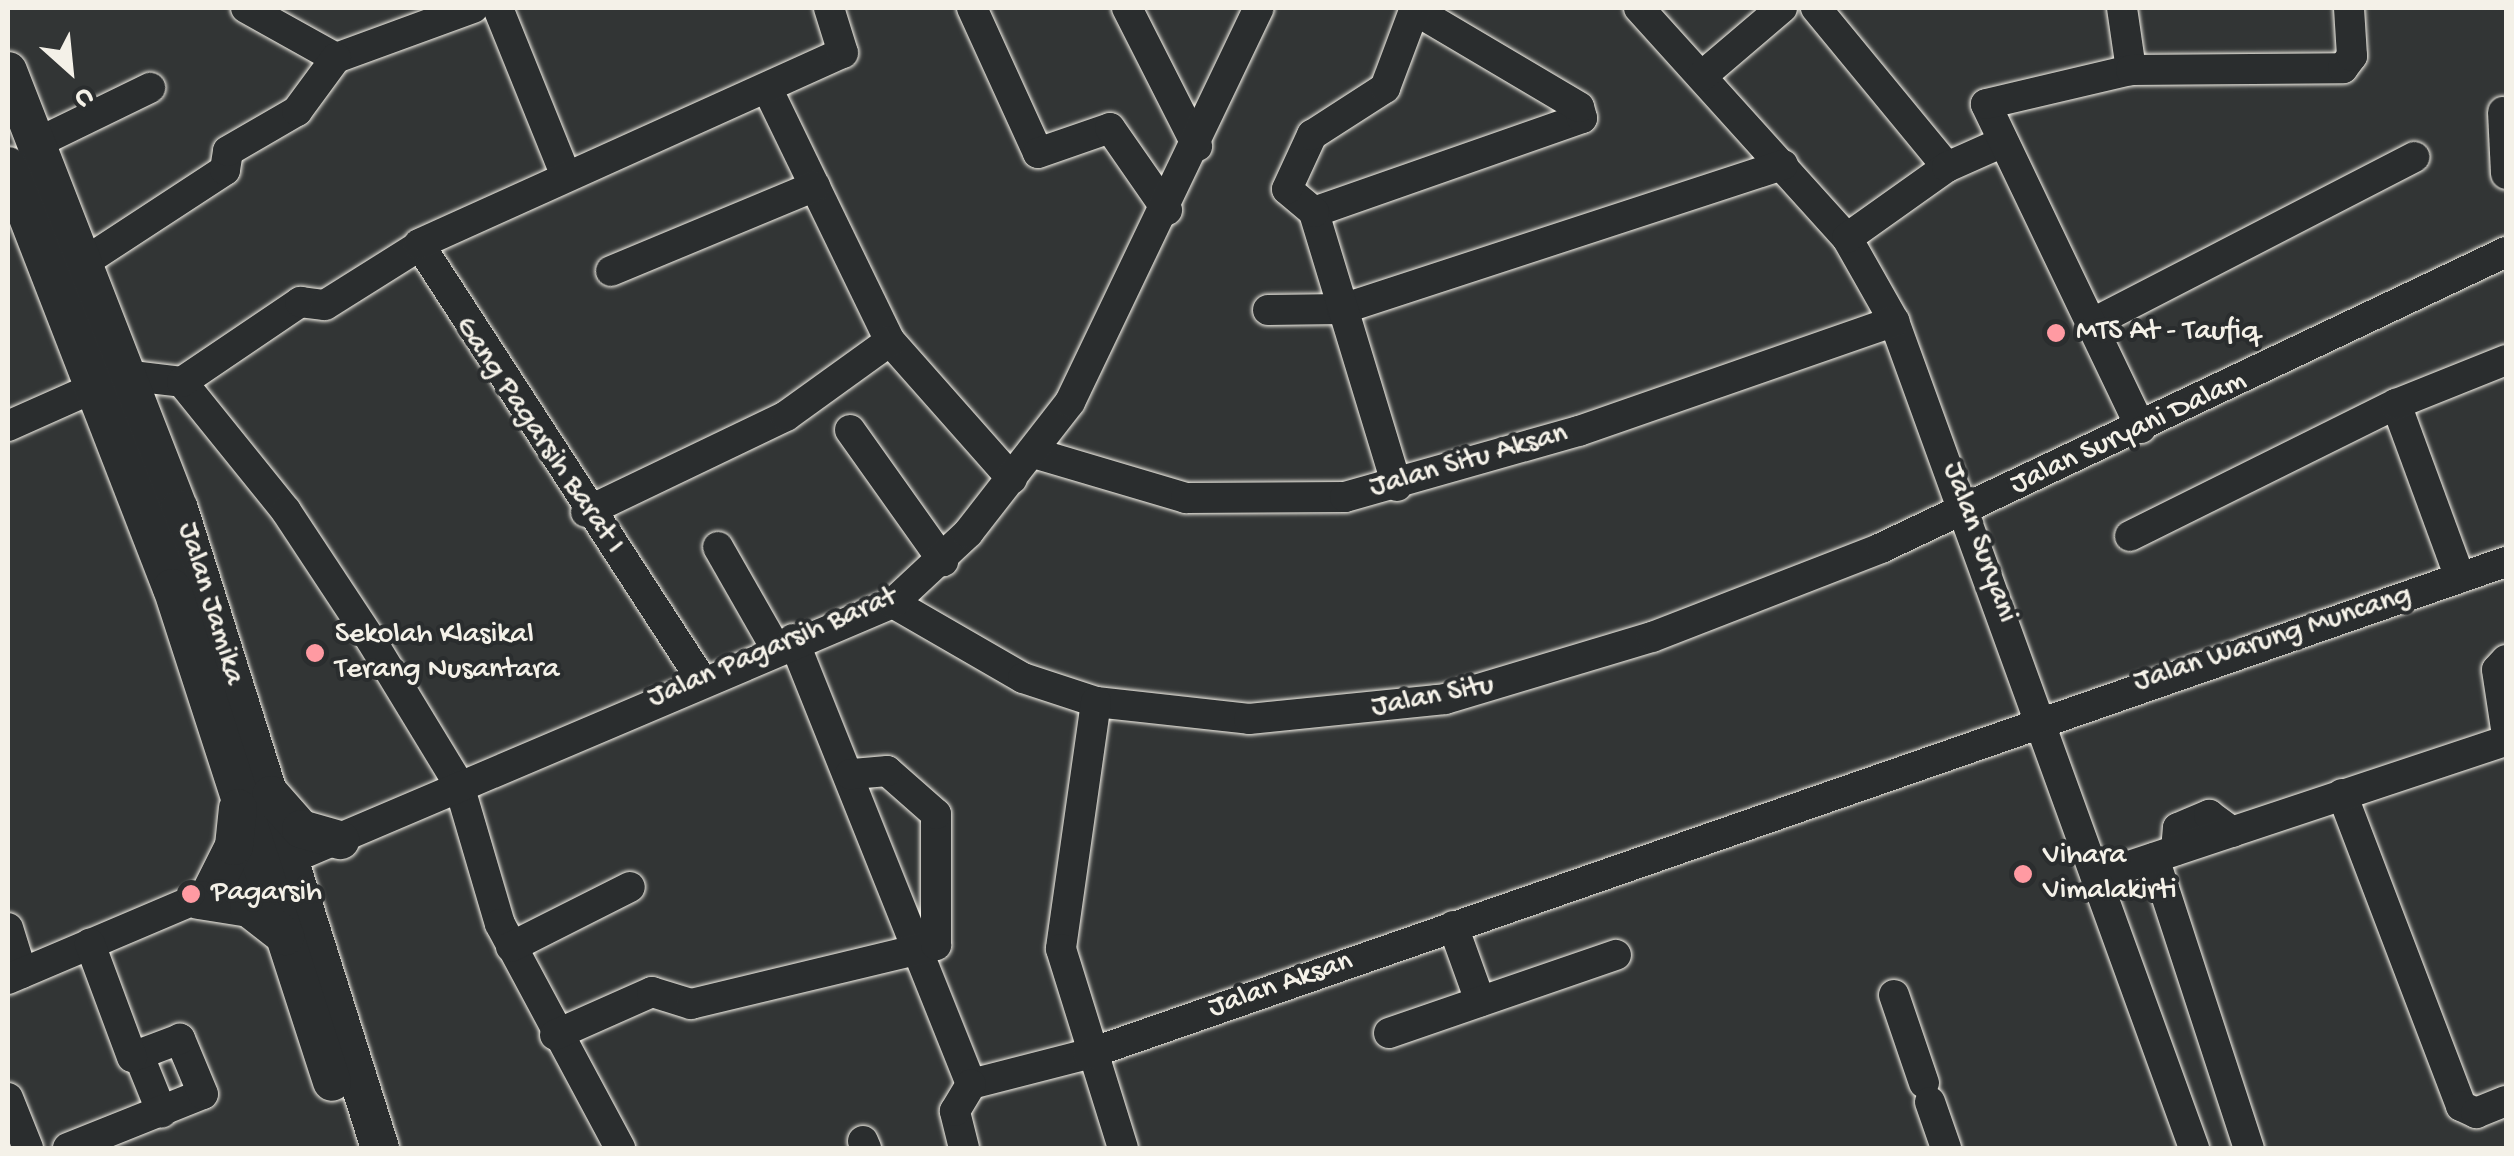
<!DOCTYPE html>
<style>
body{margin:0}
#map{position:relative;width:2514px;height:1156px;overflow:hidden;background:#323535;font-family:"Gochi Hand",sans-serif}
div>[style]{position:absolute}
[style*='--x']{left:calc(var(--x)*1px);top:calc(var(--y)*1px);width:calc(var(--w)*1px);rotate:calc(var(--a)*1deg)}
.roads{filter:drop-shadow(0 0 2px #f4f1e8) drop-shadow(0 0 2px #f4f1e8)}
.minor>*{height:30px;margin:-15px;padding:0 15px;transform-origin:15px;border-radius:15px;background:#2a2d2e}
.major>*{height:38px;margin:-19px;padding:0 19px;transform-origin:19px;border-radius:19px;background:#2a2d2e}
.dots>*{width:28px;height:28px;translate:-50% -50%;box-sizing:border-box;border:5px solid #2a2d2e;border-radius:50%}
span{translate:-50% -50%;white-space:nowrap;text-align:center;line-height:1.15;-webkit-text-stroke:8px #2a2d2e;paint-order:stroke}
.poi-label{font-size:30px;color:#f4f1e8}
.left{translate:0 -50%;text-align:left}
.street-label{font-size:30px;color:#f4f1e8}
.frame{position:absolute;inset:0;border:10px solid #f4f1e8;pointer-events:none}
.north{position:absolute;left:20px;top:20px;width:100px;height:100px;-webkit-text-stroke:8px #2a2d2e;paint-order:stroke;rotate:153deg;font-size:28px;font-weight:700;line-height:40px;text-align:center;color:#f4f1e8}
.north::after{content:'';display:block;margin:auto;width:35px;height:45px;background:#f4f1e8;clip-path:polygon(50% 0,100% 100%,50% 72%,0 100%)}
</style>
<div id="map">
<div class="roads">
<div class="minor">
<i style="--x:246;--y:8;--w:103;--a:29.1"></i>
<i style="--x:336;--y:58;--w:146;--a:-20.1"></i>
<i style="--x:498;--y:8;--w:181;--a:68"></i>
<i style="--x:972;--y:8;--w:159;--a:65.5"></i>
<i style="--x:1038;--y:153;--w:76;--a:-19.1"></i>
<i style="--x:1110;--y:128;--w:100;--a:55.2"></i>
<i style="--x:1127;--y:8;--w:155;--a:63.1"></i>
<i style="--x:1639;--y:8;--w:310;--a:47.9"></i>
<i style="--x:1847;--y:238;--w:95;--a:60.5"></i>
<i style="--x:1894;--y:321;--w:880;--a:70.06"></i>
<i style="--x:1816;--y:8;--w:206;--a:50.5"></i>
<i style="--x:2122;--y:8;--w:63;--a:81.7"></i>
<i style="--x:1702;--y:76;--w:105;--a:-40.4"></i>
<i style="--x:768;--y:90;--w:279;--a:64.1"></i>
<i style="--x:890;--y:341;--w:184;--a:48.5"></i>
<i style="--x:2503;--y:112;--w:62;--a:87.2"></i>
<i style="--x:37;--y:143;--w:126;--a:-26"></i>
<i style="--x:1314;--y:212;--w:284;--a:-19.3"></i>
<i style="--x:1582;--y:118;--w:11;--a:-105"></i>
<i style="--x:1579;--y:107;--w:191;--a:-149.4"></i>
<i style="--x:1847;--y:238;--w:123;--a:-35.4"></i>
<i style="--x:1947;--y:167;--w:59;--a:-24"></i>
<i style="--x:86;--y:261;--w:166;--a:-33.2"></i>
<i style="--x:225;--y:170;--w:19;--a:-81"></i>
<i style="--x:228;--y:151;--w:80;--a:-30.1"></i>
<i style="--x:297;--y:111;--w:66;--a:-53.7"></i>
<i style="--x:611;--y:271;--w:221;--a:-22.6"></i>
<i style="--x:1268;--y:310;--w:74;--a:-0.8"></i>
<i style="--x:1342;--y:309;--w:464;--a:-18.1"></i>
<i style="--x:2091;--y:324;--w:364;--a:-27.3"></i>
<i style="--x:132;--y:376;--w:50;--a:6.8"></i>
<i style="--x:182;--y:382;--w:166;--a:51.1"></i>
<i style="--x:286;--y:511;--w:154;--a:56.6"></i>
<i style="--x:371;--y:640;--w:170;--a:58.7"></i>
<i style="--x:459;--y:785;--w:145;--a:73.6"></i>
<i style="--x:500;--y:924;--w:254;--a:61.8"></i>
<i style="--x:182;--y:382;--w:143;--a:-34.1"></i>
<i style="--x:300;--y:302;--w:25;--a:7"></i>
<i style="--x:325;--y:305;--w:111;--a:-32.1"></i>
<i style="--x:2396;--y:404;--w:185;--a:69.8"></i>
<i style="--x:8;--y:426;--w:98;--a:-24"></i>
<i style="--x:2141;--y:428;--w:359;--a:-115.6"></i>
<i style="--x:1986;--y:104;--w:149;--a:-13.2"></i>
<i style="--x:2131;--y:70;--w:212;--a:-0.5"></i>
<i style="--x:2343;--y:68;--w:15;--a:-53"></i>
<i style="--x:2352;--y:56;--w:48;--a:-93.6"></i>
<i style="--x:850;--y:430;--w:161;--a:54.6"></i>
<i style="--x:1034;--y:453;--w:159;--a:16.5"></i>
<i style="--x:1186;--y:498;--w:159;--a:-0.4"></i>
<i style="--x:1345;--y:497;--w:243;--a:-15.8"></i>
<i style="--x:1579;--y:431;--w:334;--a:-19.2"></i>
<i style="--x:1397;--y:486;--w:286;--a:-106.9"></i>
<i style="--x:1314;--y:212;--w:35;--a:-140"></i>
<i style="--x:1287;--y:189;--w:60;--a:-65.2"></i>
<i style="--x:1312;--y:135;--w:87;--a:-32.8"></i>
<i style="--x:1385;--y:88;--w:85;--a:-69.4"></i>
<i style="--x:586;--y:512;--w:222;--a:-25.6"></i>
<i style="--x:786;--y:416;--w:128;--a:-35.8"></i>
<i style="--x:2130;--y:536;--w:297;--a:-26.4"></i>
<i style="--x:2396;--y:404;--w:118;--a:-21.8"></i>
<i style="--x:718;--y:547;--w:115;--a:60.3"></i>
<i style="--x:893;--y:603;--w:150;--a:30"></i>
<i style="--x:1023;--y:678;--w:77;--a:18.2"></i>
<i style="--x:1096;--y:702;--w:154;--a:6.3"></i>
<i style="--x:1249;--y:719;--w:197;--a:-5.8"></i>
<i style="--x:1445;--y:699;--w:216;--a:-16.7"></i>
<i style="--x:1652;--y:637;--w:246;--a:-21.2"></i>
<i style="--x:1881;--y:548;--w:692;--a:-25.34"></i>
<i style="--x:793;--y:639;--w:479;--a:68.2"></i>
<i style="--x:2506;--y:660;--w:13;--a:132"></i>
<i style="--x:2497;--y:670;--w:60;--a:81.3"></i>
<i style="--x:701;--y:679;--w:518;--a:-122.95"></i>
<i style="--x:419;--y:244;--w:465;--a:-24.3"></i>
<i style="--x:843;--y:53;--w:47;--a:-107.3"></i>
<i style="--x:1096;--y:702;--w:249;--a:98.1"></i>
<i style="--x:1061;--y:949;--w:208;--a:72.7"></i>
<i style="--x:2342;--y:794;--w:334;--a:69.1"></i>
<i style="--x:2461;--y:1106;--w:17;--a:25"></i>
<i style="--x:2476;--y:1113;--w:32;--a:-22"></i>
<i style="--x:2176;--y:850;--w:22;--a:-85"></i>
<i style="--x:2178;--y:828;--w:34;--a:-23"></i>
<i style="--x:2209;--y:815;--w:29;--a:36"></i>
<i style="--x:2154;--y:858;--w:305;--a:71.9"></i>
<i style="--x:2096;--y:877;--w:432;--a:-18.4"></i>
<i style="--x:1453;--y:926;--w:80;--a:70.2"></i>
<i style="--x:8;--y:928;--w:47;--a:72.7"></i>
<i style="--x:511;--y:947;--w:133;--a:-26.8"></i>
<i style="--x:8;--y:979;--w:962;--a:-23.02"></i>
<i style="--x:893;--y:603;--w:103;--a:-43"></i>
<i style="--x:968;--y:533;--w:166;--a:-52.1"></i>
<i style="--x:1070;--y:402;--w:437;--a:-64.4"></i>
<i style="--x:1894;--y:995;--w:93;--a:71.2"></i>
<i style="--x:1389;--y:1033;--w:240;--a:-19"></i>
<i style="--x:555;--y:1035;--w:106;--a:-23.9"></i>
<i style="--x:652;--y:992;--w:41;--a:17.1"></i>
<i style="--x:691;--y:1004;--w:252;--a:-13.5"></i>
<i style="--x:936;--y:945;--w:131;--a:-90"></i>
<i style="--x:936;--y:814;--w:65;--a:-138.7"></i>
<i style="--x:887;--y:771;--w:37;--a:175"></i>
<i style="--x:139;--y:1056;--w:61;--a:68"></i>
<i style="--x:971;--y:1084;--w:121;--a:-14.4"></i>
<i style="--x:1088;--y:1054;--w:1501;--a:-19.14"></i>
<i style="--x:8;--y:1098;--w:54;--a:68.2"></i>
<i style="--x:1930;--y:1102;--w:49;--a:70.8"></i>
<i style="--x:863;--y:1141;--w:8;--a:67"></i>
<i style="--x:68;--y:1148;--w:145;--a:-21.8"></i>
<i style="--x:203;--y:1094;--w:60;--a:-112.7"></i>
<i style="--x:180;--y:1039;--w:51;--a:159.4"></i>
<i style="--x:132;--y:1057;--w:121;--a:-110.4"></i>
<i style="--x:964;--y:1148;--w:38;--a:-104"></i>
<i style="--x:955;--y:1111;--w:31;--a:-59"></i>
</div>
<div class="major">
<i style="--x:8;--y:71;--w:470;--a:68.7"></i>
<i style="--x:179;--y:509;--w:670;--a:72.54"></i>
<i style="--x:8;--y:166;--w:453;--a:68.8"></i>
<i style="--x:172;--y:588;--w:519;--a:72.05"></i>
<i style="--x:271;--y:795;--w:45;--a:48.6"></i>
<i style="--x:301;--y:829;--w:41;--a:15.8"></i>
<i style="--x:210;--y:894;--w:54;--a:-63.4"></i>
<i style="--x:234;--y:846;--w:38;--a:-84"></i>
<i style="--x:199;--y:900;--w:51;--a:9.1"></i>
<i style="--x:249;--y:908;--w:46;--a:37.9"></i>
</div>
</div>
<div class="dots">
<i style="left:2056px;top:333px;background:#ff9aa2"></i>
<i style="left:315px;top:653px;background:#ff9aa2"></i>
<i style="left:2023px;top:874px;background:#ff9aa2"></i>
<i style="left:191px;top:894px;background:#ff9aa2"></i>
</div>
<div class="poi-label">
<span class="left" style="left:2076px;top:333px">MTS At - Taufiq</span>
<span class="left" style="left:335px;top:653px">Sekolah Klasikal<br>Terang Nusantara</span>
<span class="left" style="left:2043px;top:874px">Vihara<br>Vimalakirti</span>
<span class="left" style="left:211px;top:894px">Pagarsih</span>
</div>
<div class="street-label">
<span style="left:2129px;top:434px;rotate:-25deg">Jalan Suryani Dalam</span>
<span style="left:538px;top:436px;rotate:56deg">Gang Pagarsih Barat I</span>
<span style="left:1469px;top:462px;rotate:-16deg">Jalan Situ Aksan</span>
<span style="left:1978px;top:543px;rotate:70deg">Jalan Suryani</span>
<span style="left:209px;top:604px;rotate:73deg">Jalan Jamika</span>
<span style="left:2273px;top:640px;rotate:-18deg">Jalan Warung Muncang</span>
<span style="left:773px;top:649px;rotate:-23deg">Jalan Pagarsih Barat</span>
<span style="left:1433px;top:698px;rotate:-11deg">Jalan Situ</span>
<span style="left:1281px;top:986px;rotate:-19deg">Jalan Aksan</span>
</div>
<div class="frame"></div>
<div class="north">U</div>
</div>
